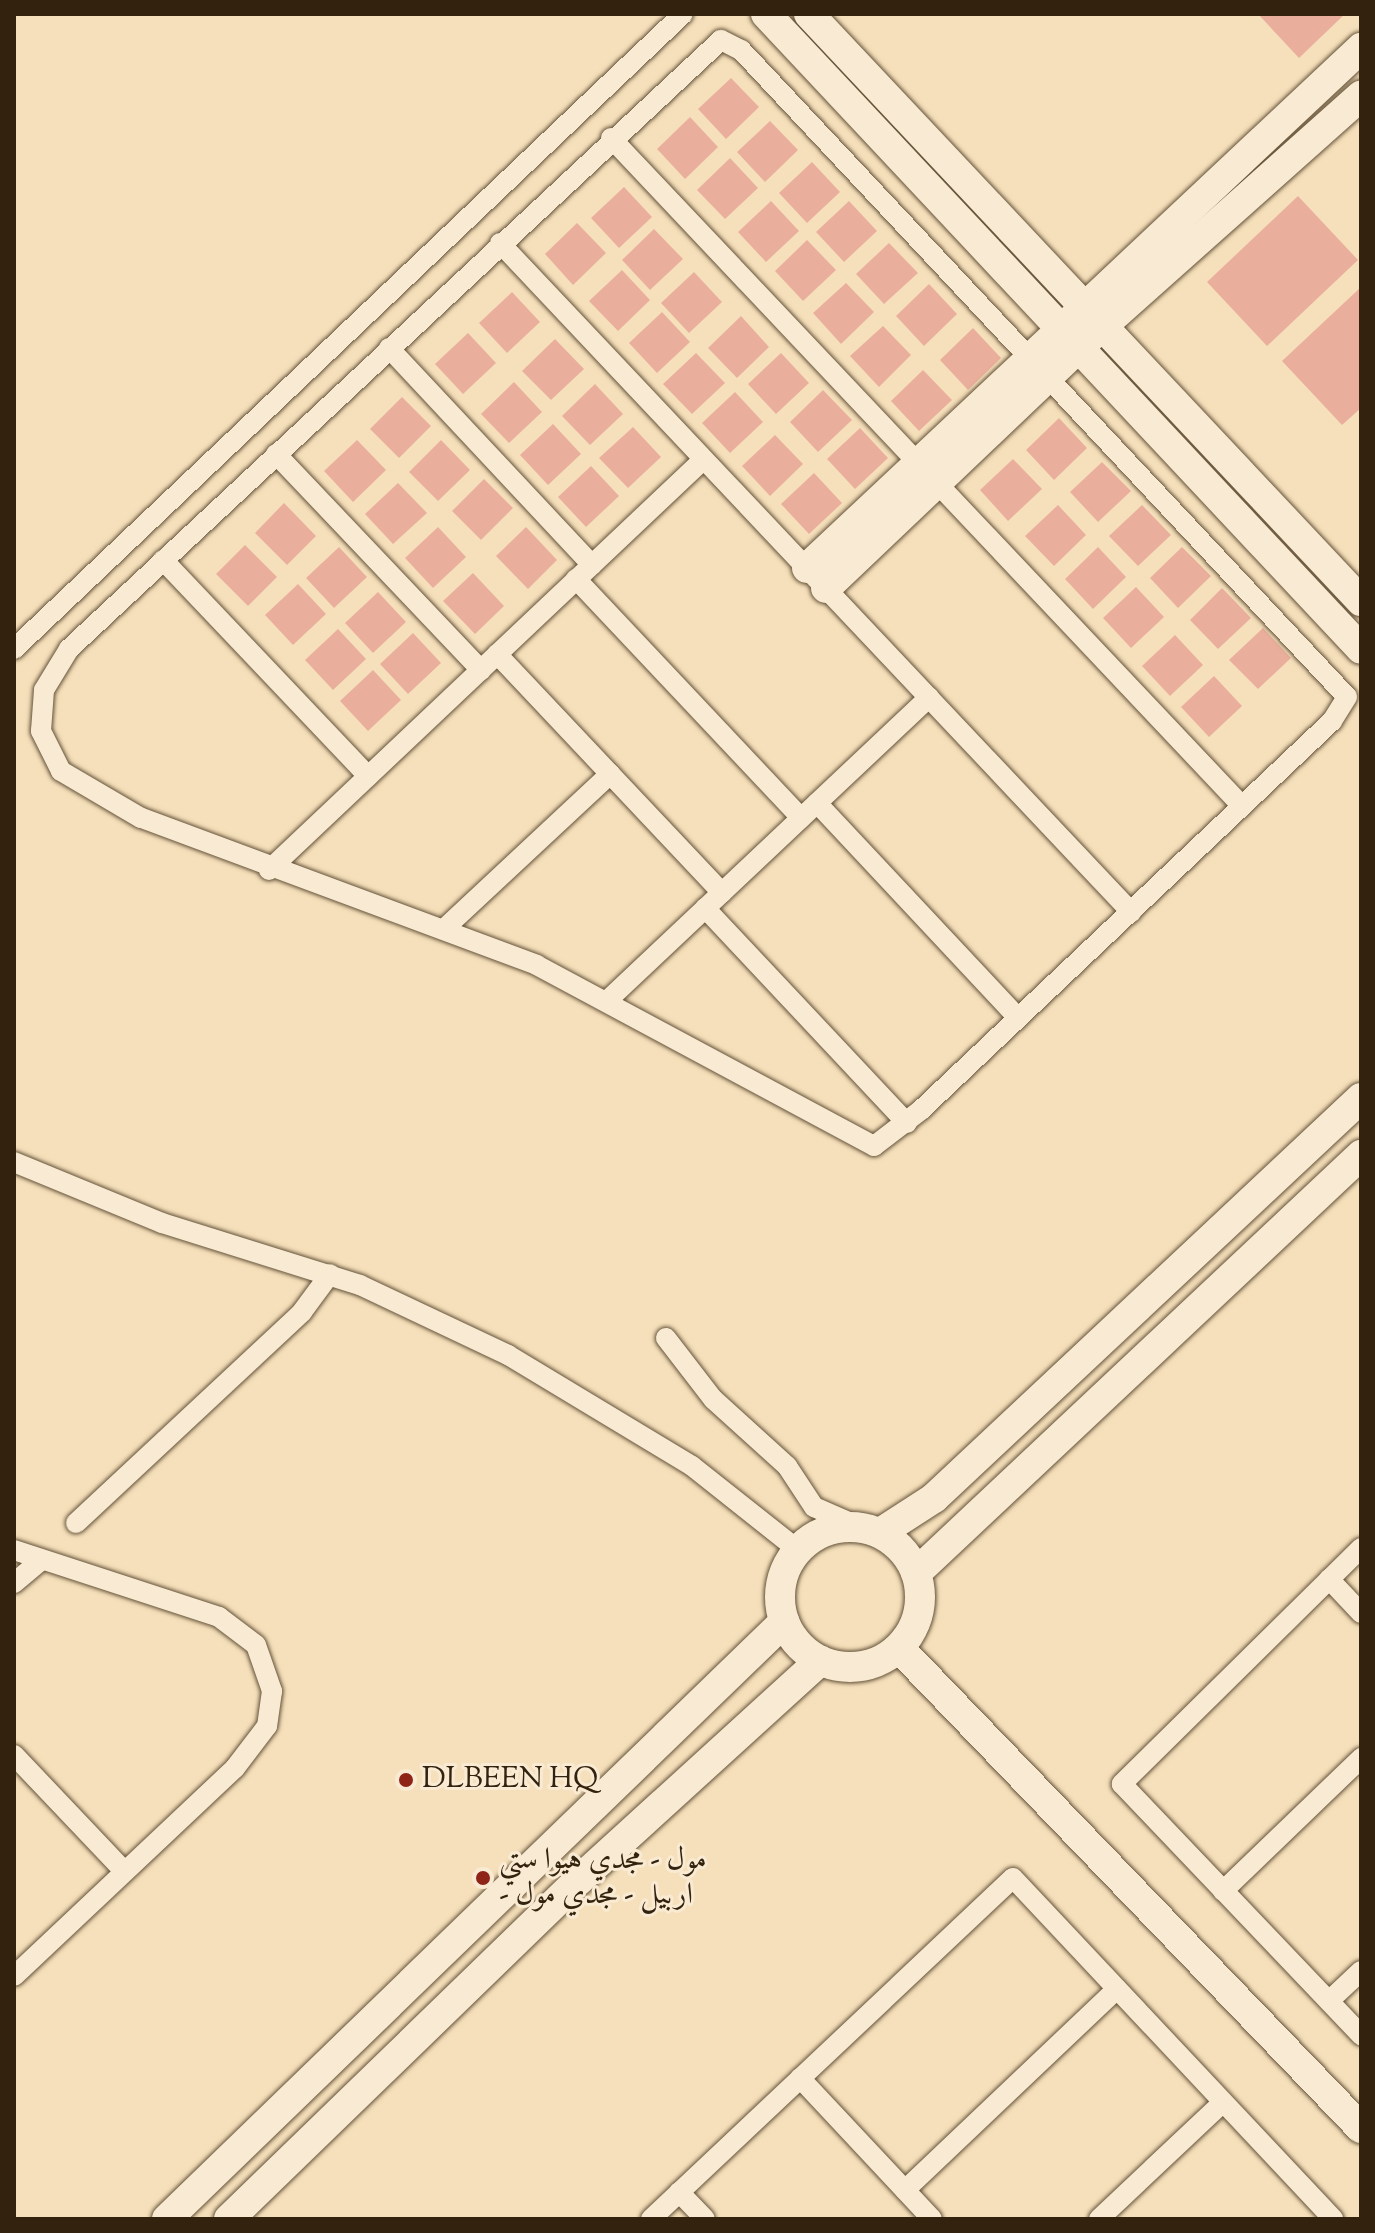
<!DOCTYPE html>
<meta charset="utf-8">
<style>
body{margin:0}
#map{position:relative;width:1375px;height:2233px;overflow:hidden;background:#f6e0bb;font-family:"Sorts Mill Goudy",Amiri,serif}
div>[style]{position:absolute}
[style*='--x']{left:calc(var(--x)*1px);top:calc(var(--y)*1px);width:calc(var(--w)*1px);rotate:calc(var(--a)*1deg)}
.building>*{inset:0;background:#eaaf9c}
.roads{filter:drop-shadow(0 0 2px #645239) drop-shadow(0 0 2px #645239)}
.street>*{height:20px;margin:-10px;padding:0 10px;transform-origin:10px;border-radius:10px;background:#f9ebd3}
.secondary>*{height:30px;margin:-15px;padding:0 15px;transform-origin:15px;border-radius:15px;background:#f9ebd3}
.secondary>.ring{margin:-15px;padding:0;box-sizing:content-box;background:none;border:30px solid #f9ebd3;border-radius:50%}
.dots>*{width:22px;height:22px;translate:-50% -50%;box-sizing:border-box;border:4px solid #f9ebd3;border-radius:50%}
span{translate:-50% -50%;white-space:nowrap;text-align:center;line-height:1.15;-webkit-text-stroke:6px #f9ebd3;paint-order:stroke}
.poi-label{font-size:30px;color:#33230e}
.left{translate:0 -50%;text-align:left}
.frame{position:absolute;inset:0;border:16px solid #33230e;pointer-events:none}
</style>
<div id="map">
<div class="building">
<i style="clip-path:polygon(1258px 14px,1345px 14px,1299px 58px)"></i>
<i style="clip-path:polygon(731px 78px,759px 107px,726px 139px,698px 109px)"></i>
<i style="clip-path:polygon(690px 117px,718px 147px,685px 179px,657px 149px)"></i>
<i style="clip-path:polygon(770px 121px,798px 150px,765px 182px,737px 152px)"></i>
<i style="clip-path:polygon(730px 158px,758px 188px,725px 219px,697px 190px)"></i>
<i style="clip-path:polygon(812px 162px,840px 192px,807px 223px,779px 193px)"></i>
<i style="clip-path:polygon(624px 187px,652px 217px,619px 248px,591px 218px)"></i>
<i style="clip-path:polygon(1298px 196px,1358px 260px,1267px 346px,1207px 282px)"></i>
<i style="clip-path:polygon(771px 201px,799px 231px,766px 262px,738px 232px)"></i>
<i style="clip-path:polygon(849px 201px,877px 231px,844px 262px,816px 232px)"></i>
<i style="clip-path:polygon(577px 223px,606px 253px,573px 285px,545px 254px)"></i>
<i style="clip-path:polygon(654px 229px,683px 259px,650px 290px,622px 260px)"></i>
<i style="clip-path:polygon(807px 240px,836px 270px,803px 301px,775px 271px)"></i>
<i style="clip-path:polygon(889px 243px,918px 273px,884px 304px,856px 274px)"></i>
<i style="clip-path:polygon(622px 270px,650px 300px,618px 331px,589px 301px)"></i>
<i style="clip-path:polygon(694px 272px,722px 302px,689px 333px,661px 303px)"></i>
<i style="clip-path:polygon(846px 283px,874px 312px,841px 344px,813px 313px)"></i>
<i style="clip-path:polygon(929px 284px,957px 314px,924px 346px,896px 316px)"></i>
<i style="clip-path:polygon(1361px 287px,1361px 408px,1342px 425px,1282px 361px)"></i>
<i style="clip-path:polygon(512px 292px,540px 322px,507px 353px,479px 323px)"></i>
<i style="clip-path:polygon(662px 312px,690px 342px,657px 373px,629px 343px)"></i>
<i style="clip-path:polygon(741px 316px,769px 347px,737px 378px,708px 348px)"></i>
<i style="clip-path:polygon(883px 326px,911px 355px,879px 387px,850px 356px)"></i>
<i style="clip-path:polygon(973px 328px,1001px 358px,968px 390px,940px 360px)"></i>
<i style="clip-path:polygon(468px 333px,496px 363px,463px 394px,435px 364px)"></i>
<i style="clip-path:polygon(555px 339px,584px 369px,551px 400px,522px 371px)"></i>
<i style="clip-path:polygon(696px 353px,725px 383px,692px 414px,663px 384px)"></i>
<i style="clip-path:polygon(781px 353px,809px 383px,776px 414px,748px 384px)"></i>
<i style="clip-path:polygon(923px 370px,952px 400px,919px 431px,891px 401px)"></i>
<i style="clip-path:polygon(514px 382px,542px 412px,509px 443px,481px 414px)"></i>
<i style="clip-path:polygon(595px 384px,623px 414px,590px 445px,562px 416px)"></i>
<i style="clip-path:polygon(823px 390px,852px 420px,818px 452px,790px 422px)"></i>
<i style="clip-path:polygon(735px 392px,763px 422px,730px 453px,702px 423px)"></i>
<i style="clip-path:polygon(402px 397px,431px 426px,399px 458px,370px 429px)"></i>
<i style="clip-path:polygon(1059px 418px,1087px 448px,1054px 480px,1026px 450px)"></i>
<i style="clip-path:polygon(553px 424px,581px 454px,548px 485px,520px 455px)"></i>
<i style="clip-path:polygon(633px 427px,661px 457px,628px 488px,599px 458px)"></i>
<i style="clip-path:polygon(860px 428px,888px 458px,855px 489px,827px 459px)"></i>
<i style="clip-path:polygon(775px 435px,803px 464px,770px 496px,742px 466px)"></i>
<i style="clip-path:polygon(357px 440px,386px 470px,353px 502px,324px 471px)"></i>
<i style="clip-path:polygon(441px 440px,470px 470px,438px 501px,409px 472px)"></i>
<i style="clip-path:polygon(1013px 459px,1042px 489px,1008px 521px,980px 490px)"></i>
<i style="clip-path:polygon(1102px 462px,1131px 491px,1098px 522px,1070px 492px)"></i>
<i style="clip-path:polygon(591px 466px,619px 496px,586px 527px,558px 497px)"></i>
<i style="clip-path:polygon(814px 473px,842px 503px,809px 534px,781px 504px)"></i>
<i style="clip-path:polygon(484px 479px,513px 508px,481px 540px,452px 511px)"></i>
<i style="clip-path:polygon(398px 483px,427px 513px,393px 544px,365px 514px)"></i>
<i style="clip-path:polygon(284px 503px,316px 536px,287px 565px,255px 533px)"></i>
<i style="clip-path:polygon(1058px 505px,1086px 535px,1054px 566px,1025px 536px)"></i>
<i style="clip-path:polygon(1142px 505px,1171px 535px,1138px 566px,1109px 536px)"></i>
<i style="clip-path:polygon(438px 527px,466px 557px,433px 588px,405px 558px)"></i>
<i style="clip-path:polygon(526px 527px,557px 560px,528px 589px,496px 556px)"></i>
<i style="clip-path:polygon(245px 545px,277px 577px,248px 606px,216px 574px)"></i>
<i style="clip-path:polygon(339px 547px,367px 577px,334px 608px,306px 578px)"></i>
<i style="clip-path:polygon(1098px 547px,1126px 577px,1093px 609px,1065px 579px)"></i>
<i style="clip-path:polygon(1182px 547px,1211px 576px,1178px 608px,1150px 578px)"></i>
<i style="clip-path:polygon(473px 573px,504px 606px,475px 634px,443px 601px)"></i>
<i style="clip-path:polygon(298px 584px,326px 614px,293px 645px,265px 615px)"></i>
<i style="clip-path:polygon(1136px 587px,1164px 617px,1131px 648px,1103px 618px)"></i>
<i style="clip-path:polygon(1222px 588px,1251px 618px,1218px 649px,1190px 620px)"></i>
<i style="clip-path:polygon(378px 592px,406px 622px,373px 653px,345px 623px)"></i>
<i style="clip-path:polygon(1263px 628px,1291px 658px,1258px 689px,1229px 660px)"></i>
<i style="clip-path:polygon(338px 629px,366px 659px,333px 690px,305px 660px)"></i>
<i style="clip-path:polygon(413px 633px,441px 663px,408px 694px,380px 664px)"></i>
<i style="clip-path:polygon(1175px 635px,1203px 665px,1170px 696px,1142px 666px)"></i>
<i style="clip-path:polygon(373px 670px,401px 700px,368px 731px,340px 701px)"></i>
<i style="clip-path:polygon(1214px 676px,1242px 706px,1209px 737px,1181px 707px)"></i>
</div>
<div class="roads">
<div class="street">
<i style="--x:721;--y:40;--w:22;--a:27"></i>
<i style="--x:741;--y:50;--w:886;--a:46.87"></i>
<i style="--x:1347;--y:697;--w:28;--a:122"></i>
<i style="--x:1332;--y:721;--w:566;--a:136.58"></i>
<i style="--x:921;--y:1110;--w:59;--a:142.5"></i>
<i style="--x:874;--y:1146;--w:383;--a:-151.8"></i>
<i style="--x:537;--y:965;--w:422;--a:-159.6"></i>
<i style="--x:141;--y:818;--w:93;--a:-149.6"></i>
<i style="--x:61;--y:771;--w:45;--a:-116.6"></i>
<i style="--x:41;--y:731;--w:41;--a:-85.8"></i>
<i style="--x:44;--y:690;--w:48;--a:-58.6"></i>
<i style="--x:69;--y:649;--w:892;--a:-43.05"></i>
<i style="--x:611;--y:138;--w:919;--a:46.63"></i>
<i style="--x:500;--y:243;--w:920;--a:46.67"></i>
<i style="--x:389;--y:348;--w:297;--a:46.9"></i>
<i style="--x:276;--y:454;--w:298;--a:46.5"></i>
<i style="--x:163;--y:560;--w:298;--a:46.5"></i>
<i style="--x:576;--y:579;--w:328;--a:46.7"></i>
<i style="--x:14;--y:649;--w:922;--a:-43.51"></i>
<i style="--x:497;--y:654;--w:328;--a:46.7"></i>
<i style="--x:817;--y:803;--w:294;--a:46.9"></i>
<i style="--x:269;--y:870;--w:598;--a:-43.38"></i>
<i style="--x:705;--y:908;--w:295;--a:46.8"></i>
<i style="--x:445;--y:928;--w:226;--a:-43"></i>
<i style="--x:609;--y:999;--w:440;--a:-43.3"></i>
<i style="--x:14;--y:1162;--w:160;--a:22.4"></i>
<i style="--x:162;--y:1223;--w:207;--a:17.4"></i>
<i style="--x:360;--y:1285;--w:164;--a:25.3"></i>
<i style="--x:508;--y:1355;--w:215;--a:31.1"></i>
<i style="--x:692;--y:1466;--w:135;--a:38.4"></i>
<i style="--x:666;--y:1338;--w:77;--a:52.4"></i>
<i style="--x:713;--y:1399;--w:100;--a:42.2"></i>
<i style="--x:787;--y:1466;--w:49;--a:56.6"></i>
<i style="--x:814;--y:1507;--w:50;--a:23.5"></i>
<i style="--x:76;--y:1523;--w:309;--a:-43"></i>
<i style="--x:302;--y:1312;--w:47;--a:-53.6"></i>
<i style="--x:1361;--y:1548;--w:336;--a:135.4"></i>
<i style="--x:1122;--y:1784;--w:347;--a:46.4"></i>
<i style="--x:14;--y:1550;--w:216;--a:18.1"></i>
<i style="--x:219;--y:1617;--w:46;--a:37.1"></i>
<i style="--x:256;--y:1645;--w:49;--a:70.8"></i>
<i style="--x:272;--y:1691;--w:35;--a:98"></i>
<i style="--x:267;--y:1726;--w:53;--a:127.3"></i>
<i style="--x:235;--y:1768;--w:303;--a:136.7"></i>
<i style="--x:1329;--y:1579;--w:47;--a:46.7"></i>
<i style="--x:14;--y:1583;--w:35;--a:-40"></i>
<i style="--x:14;--y:1755;--w:158;--a:46.5"></i>
<i style="--x:1223;--y:1891;--w:192;--a:-43.9"></i>
<i style="--x:1329;--y:2001;--w:44;--a:-43.2"></i>
<i style="--x:800;--y:2078;--w:193;--a:46.9"></i>
<i style="--x:905;--y:2190;--w:292;--a:-43.5"></i>
<i style="--x:679;--y:2192;--w:37;--a:46"></i>
<i style="--x:651;--y:2219;--w:497;--a:-43.3"></i>
<i style="--x:1013;--y:1878;--w:468;--a:46.8"></i>
<i style="--x:1099;--y:2219;--w:170;--a:-43.3"></i>
</div>
<div class="secondary">
<i style="--x:766;--y:14;--w:870;--a:46.86"></i>
<i style="--x:809;--y:14;--w:806;--a:46.76"></i>
<i style="--x:807;--y:568;--w:760;--a:-43.19"></i>
<i style="--x:826;--y:588;--w:349;--a:-43.6"></i>
<i style="--x:1079;--y:347;--w:378;--a:-41.7"></i>
<i class="ring" style="left:780px;top:1527px;width:110px;height:110px"></i>
<i style="--x:880;--y:1533;--w:64;--a:-32.9"></i>
<i style="--x:934;--y:1498;--w:585;--a:-43.13"></i>
<i style="--x:916;--y:1573;--w:611;--a:-43.21"></i>
<i style="--x:900;--y:1649;--w:665;--a:46.1"></i>
<i style="--x:167;--y:2219;--w:859;--a:-44.06"></i>
<i style="--x:229;--y:2219;--w:487;--a:-44.1"></i>
<i style="--x:579;--y:1880;--w:326;--a:-42.3"></i>
</div>
</div>
<div class="dots">
<i style="left:406px;top:1780px;background:#8f2418"></i>
<i style="left:483px;top:1878px;background:#8f2418"></i>
</div>
<div class="poi-label">
<span class="left" style="left:422px;top:1780px">DLBEEN HQ</span>
<span class="left" style="left:499px;top:1878px">مول - مجدي هيوا ستي<br>- اربيل - مجدي مول</span>
</div>
<div class="frame"></div>
</div>
